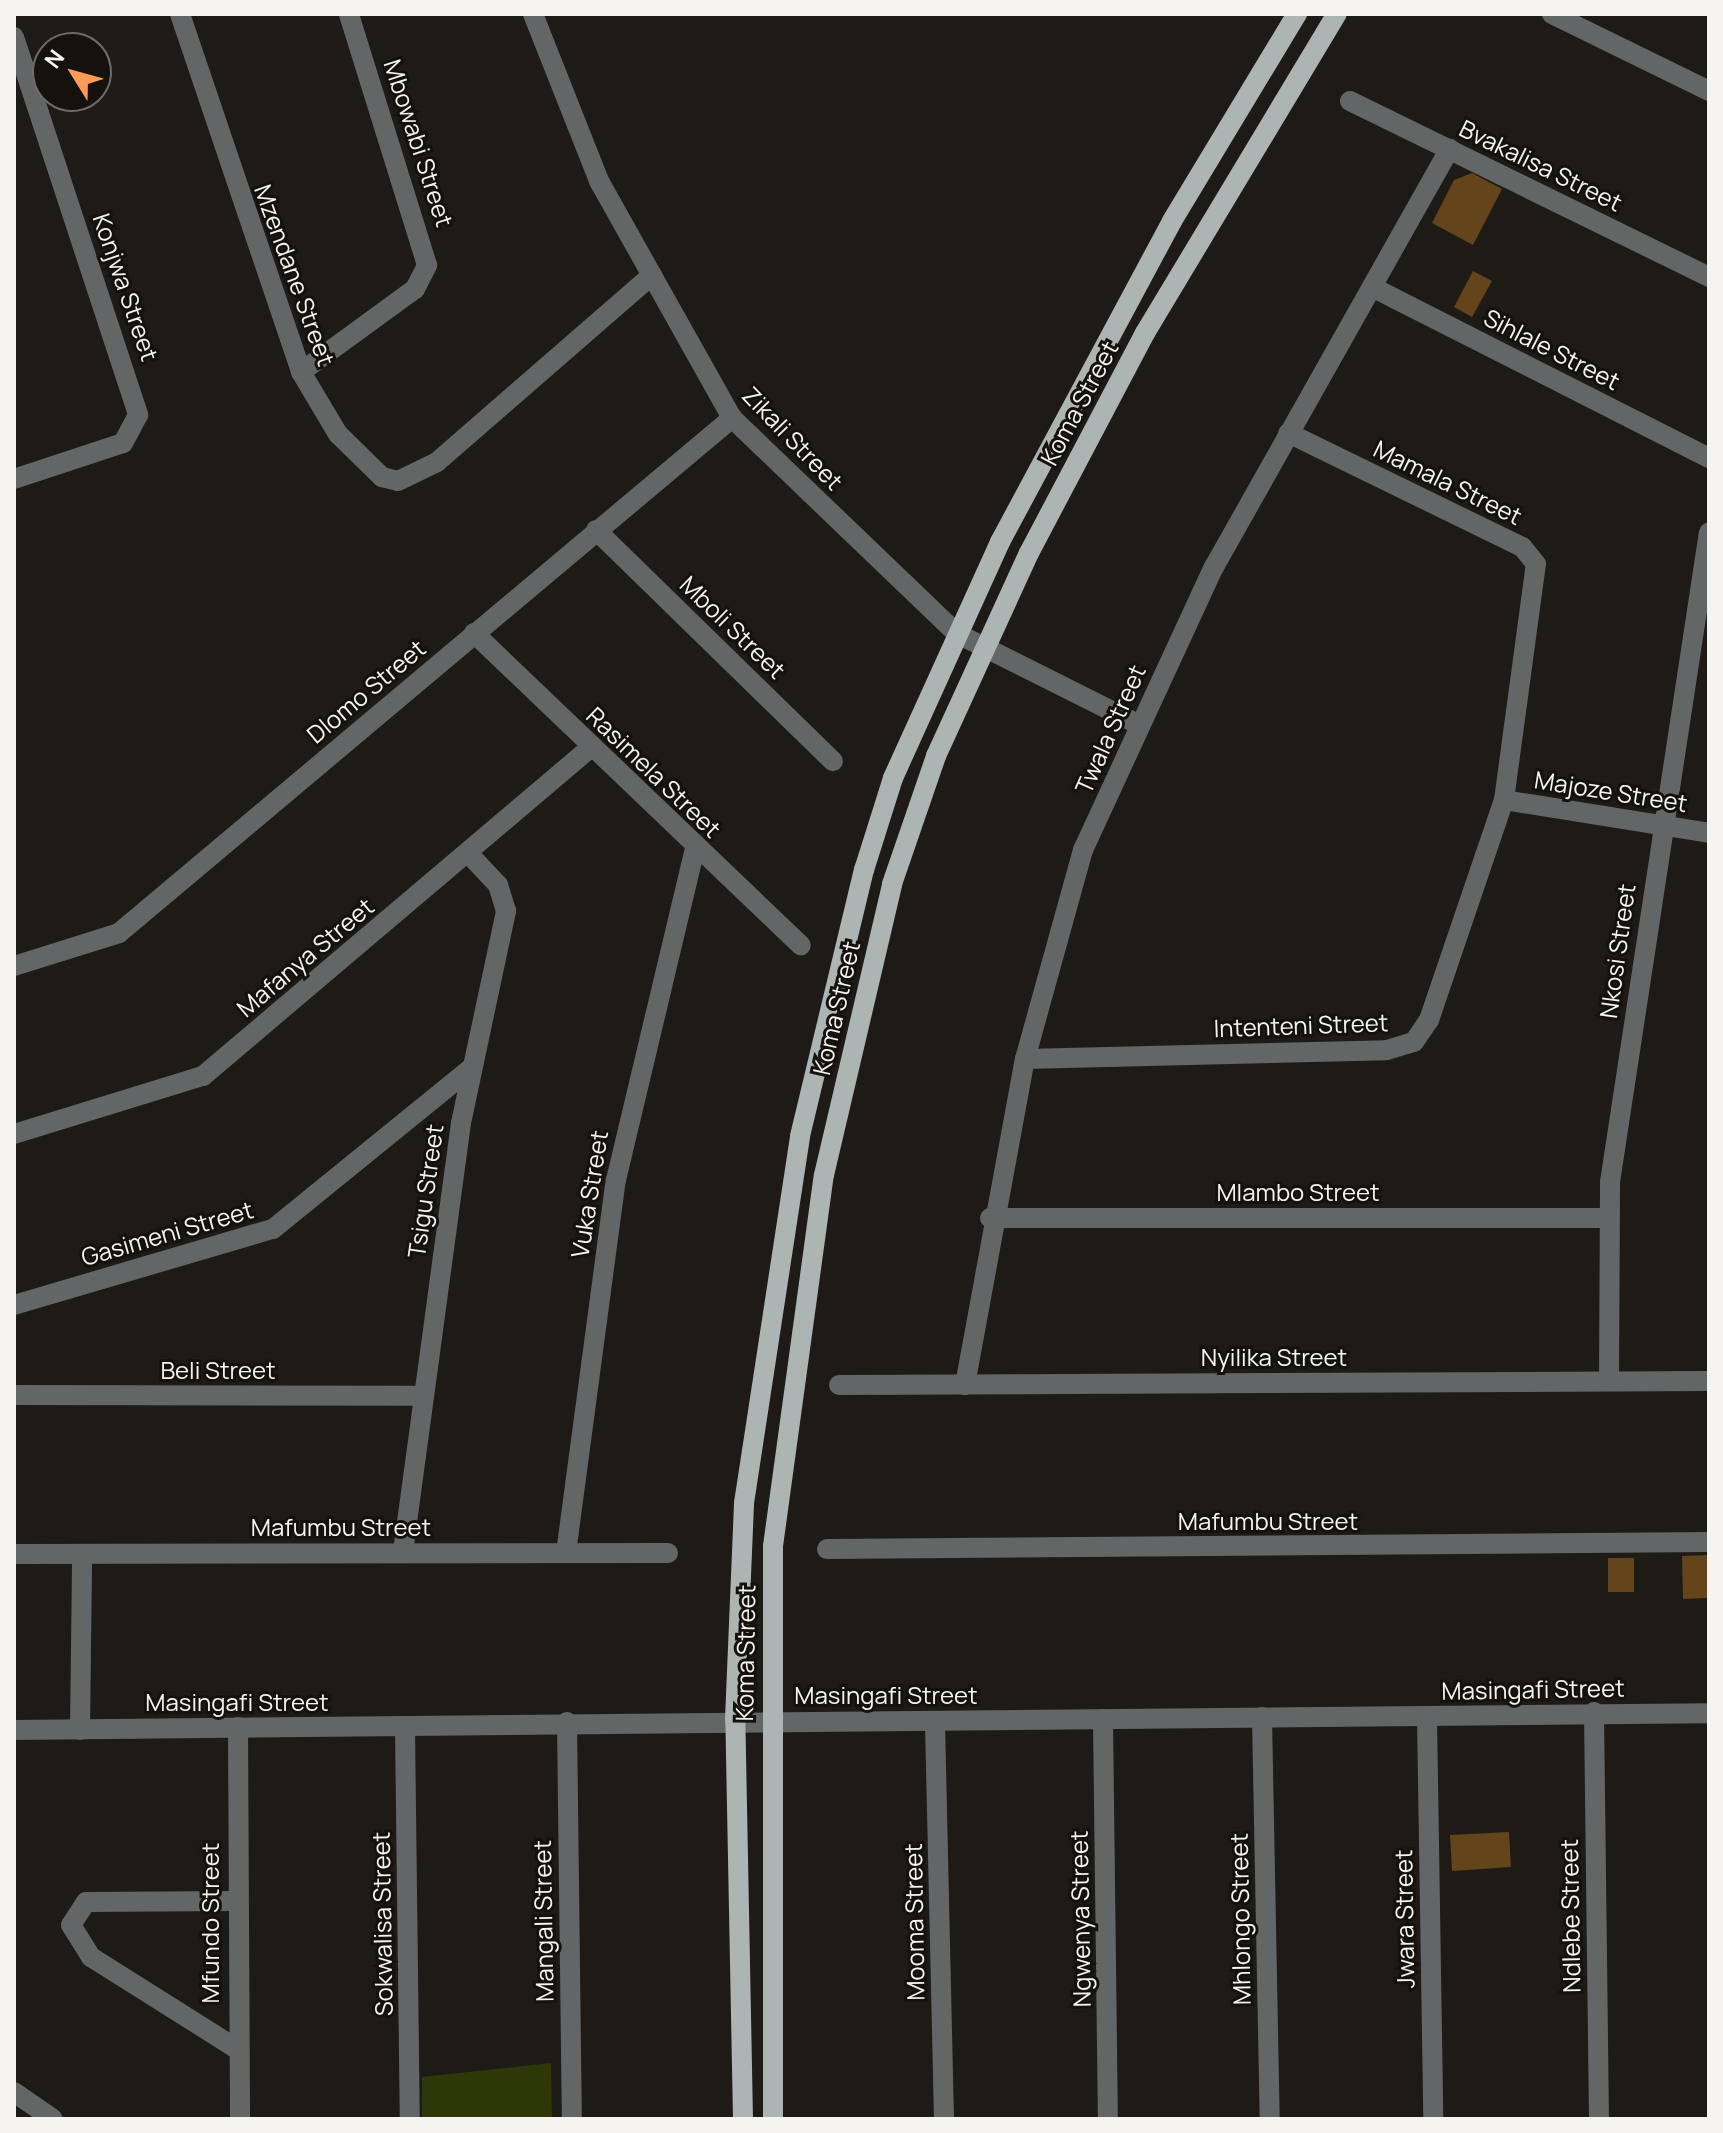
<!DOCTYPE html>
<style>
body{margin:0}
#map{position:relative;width:1723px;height:2133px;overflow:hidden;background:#1e1b16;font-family:Manrope,sans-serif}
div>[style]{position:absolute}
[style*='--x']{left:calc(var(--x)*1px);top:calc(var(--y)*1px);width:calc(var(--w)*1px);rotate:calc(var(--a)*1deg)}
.green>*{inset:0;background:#2e3708}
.building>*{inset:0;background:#63441b}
.minor>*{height:20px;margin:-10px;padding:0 10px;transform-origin:10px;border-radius:10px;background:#636666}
.major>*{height:20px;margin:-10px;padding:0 10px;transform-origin:10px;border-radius:10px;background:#acb4b4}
span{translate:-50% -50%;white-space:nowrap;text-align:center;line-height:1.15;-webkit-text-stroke:6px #15120d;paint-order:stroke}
.street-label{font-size:24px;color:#f6f4f0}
.frame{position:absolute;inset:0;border:16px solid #f6f4f0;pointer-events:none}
.north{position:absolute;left:32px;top:32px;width:80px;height:80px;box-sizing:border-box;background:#15120d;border:2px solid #6f6c68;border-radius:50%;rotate:307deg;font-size:22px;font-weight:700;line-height:32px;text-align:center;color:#f6f4f0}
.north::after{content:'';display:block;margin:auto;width:28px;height:36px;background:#fe9b58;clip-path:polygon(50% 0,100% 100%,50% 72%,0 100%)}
</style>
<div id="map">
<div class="green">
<i style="clip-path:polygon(551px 2063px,552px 2119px,422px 2119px,422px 2077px)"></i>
</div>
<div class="building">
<i style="clip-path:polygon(1472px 173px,1502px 189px,1473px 245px,1432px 223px,1454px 180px)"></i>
<i style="clip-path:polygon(1473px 271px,1492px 281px,1472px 317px,1454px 307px)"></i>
<i style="clip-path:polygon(1709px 1555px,1709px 1598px,1683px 1599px,1682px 1556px)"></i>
<i style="clip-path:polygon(1608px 1558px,1634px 1558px,1634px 1592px,1608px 1592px)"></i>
<i style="clip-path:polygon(1509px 1832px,1511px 1867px,1452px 1871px,1450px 1835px)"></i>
</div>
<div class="minor">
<i style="--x:180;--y:14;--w:378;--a:71.3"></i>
<i style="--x:301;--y:372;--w:72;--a:59.2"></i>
<i style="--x:338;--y:434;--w:62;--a:44.3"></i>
<i style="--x:382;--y:477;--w:16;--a:14"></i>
<i style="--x:398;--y:481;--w:43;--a:-26"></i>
<i style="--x:437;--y:462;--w:285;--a:-41"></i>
<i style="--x:533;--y:14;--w:180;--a:68.4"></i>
<i style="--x:599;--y:181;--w:272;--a:60.7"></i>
<i style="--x:732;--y:418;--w:310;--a:43.8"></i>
<i style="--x:956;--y:633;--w:206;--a:26.6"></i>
<i style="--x:1552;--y:14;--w:175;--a:26.1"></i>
<i style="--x:14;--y:37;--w:398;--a:71.8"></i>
<i style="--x:138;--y:415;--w:32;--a:118"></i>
<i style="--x:123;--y:443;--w:115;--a:161.7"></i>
<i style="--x:1350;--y:101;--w:400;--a:26.1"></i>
<i style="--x:1372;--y:287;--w:378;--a:26.9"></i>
<i style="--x:301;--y:372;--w:141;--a:-36.1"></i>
<i style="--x:415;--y:289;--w:27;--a:-63"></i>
<i style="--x:427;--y:265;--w:263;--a:-107.3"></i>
<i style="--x:596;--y:530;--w:331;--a:44.3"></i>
<i style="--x:474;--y:633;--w:452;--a:43.7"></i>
<i style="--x:1504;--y:800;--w:208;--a:9.1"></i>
<i style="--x:14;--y:966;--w:110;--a:-17.4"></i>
<i style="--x:119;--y:933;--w:801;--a:-40.03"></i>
<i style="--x:1025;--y:1059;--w:362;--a:-1.4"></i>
<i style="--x:1387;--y:1050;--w:28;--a:-17"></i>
<i style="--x:1414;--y:1042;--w:27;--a:-56"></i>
<i style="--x:1429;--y:1020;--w:232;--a:-71.2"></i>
<i style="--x:1504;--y:800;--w:238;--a:-82.3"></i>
<i style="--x:1536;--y:564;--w:22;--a:-129"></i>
<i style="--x:1522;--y:547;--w:260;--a:-154"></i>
<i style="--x:14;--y:1134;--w:198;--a:-17.1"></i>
<i style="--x:203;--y:1076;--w:507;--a:-40.28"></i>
<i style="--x:990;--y:1218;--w:616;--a:0"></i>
<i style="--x:14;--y:1305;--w:270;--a:-16.4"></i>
<i style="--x:273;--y:1229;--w:257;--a:-39.1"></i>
<i style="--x:1609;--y:1381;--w:199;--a:-89.7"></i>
<i style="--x:1610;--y:1182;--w:657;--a:-81.34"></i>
<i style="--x:839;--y:1385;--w:870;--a:-0.26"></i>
<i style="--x:965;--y:1385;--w:331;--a:-79.6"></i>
<i style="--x:1025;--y:1059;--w:217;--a:-74.5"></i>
<i style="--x:1083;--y:850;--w:312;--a:-65.2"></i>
<i style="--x:1214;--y:567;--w:480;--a:-60.6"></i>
<i style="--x:14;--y:1395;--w:409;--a:0.1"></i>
<i style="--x:827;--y:1549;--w:882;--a:-0.45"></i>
<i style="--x:403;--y:1552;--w:433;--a:-82.3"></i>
<i style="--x:461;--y:1123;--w:217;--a:-78"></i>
<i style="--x:506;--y:911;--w:27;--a:-107"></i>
<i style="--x:498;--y:885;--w:44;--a:-133.2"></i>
<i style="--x:566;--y:1553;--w:376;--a:-82.4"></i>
<i style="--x:616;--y:1180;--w:341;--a:-76.6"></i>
<i style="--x:14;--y:1554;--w:654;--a:-0.09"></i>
<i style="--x:1594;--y:1712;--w:407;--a:89.3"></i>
<i style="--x:1262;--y:1717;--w:402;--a:88.9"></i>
<i style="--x:1427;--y:1717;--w:402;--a:89.1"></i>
<i style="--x:1103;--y:1719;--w:400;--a:89.3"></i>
<i style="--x:567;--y:1722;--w:397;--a:89.3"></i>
<i style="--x:935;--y:1723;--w:396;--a:88.7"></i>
<i style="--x:238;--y:1727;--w:392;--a:89.7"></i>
<i style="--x:405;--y:1728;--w:391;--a:89.3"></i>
<i style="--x:14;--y:1730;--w:1695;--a:-0.57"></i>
<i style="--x:80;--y:1730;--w:174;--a:-89.3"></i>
<i style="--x:235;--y:1901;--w:149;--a:179.6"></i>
<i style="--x:86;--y:1902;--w:27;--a:123"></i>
<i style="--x:71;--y:1925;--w:38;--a:58"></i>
<i style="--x:91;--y:1957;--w:173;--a:32.2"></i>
<i style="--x:14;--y:2092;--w:47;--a:34.7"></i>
</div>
<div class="major">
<i style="--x:743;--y:2119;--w:400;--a:-91.1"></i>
<i style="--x:735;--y:1719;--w:216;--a:-87.6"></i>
<i style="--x:744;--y:1503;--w:371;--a:-81.3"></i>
<i style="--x:800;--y:1136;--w:274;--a:-76.5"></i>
<i style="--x:864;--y:870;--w:96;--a:-72.5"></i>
<i style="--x:893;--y:778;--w:259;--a:-65.6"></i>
<i style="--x:1000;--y:542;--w:364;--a:-61.8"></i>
<i style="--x:1172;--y:221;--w:242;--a:-58.9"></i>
<i style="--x:773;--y:2119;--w:573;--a:-90"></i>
<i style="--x:773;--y:1546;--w:374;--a:-82.2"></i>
<i style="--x:824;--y:1175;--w:299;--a:-76.8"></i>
<i style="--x:892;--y:884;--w:135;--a:-71"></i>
<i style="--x:936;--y:756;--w:223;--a:-65.4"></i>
<i style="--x:1029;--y:553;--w:249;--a:-62.2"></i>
<i style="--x:1145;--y:333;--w:372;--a:-59"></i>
</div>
<div class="street-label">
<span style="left:419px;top:143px;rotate:72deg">Mbowabi Street</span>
<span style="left:1541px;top:165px;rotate:26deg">Bvakalisa Street</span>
<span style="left:295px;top:275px;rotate:70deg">Mzendane Street</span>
<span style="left:126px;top:287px;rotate:71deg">Konjwa Street</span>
<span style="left:1552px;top:349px;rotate:27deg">Sihlale Street</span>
<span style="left:1079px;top:403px;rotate:-62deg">Koma Street</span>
<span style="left:793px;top:438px;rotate:46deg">Zikali Street</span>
<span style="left:1448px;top:482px;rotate:26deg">Mamala Street</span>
<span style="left:733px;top:627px;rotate:44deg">Mboli Street</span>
<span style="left:366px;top:691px;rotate:-40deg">Dlomo Street</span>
<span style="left:1110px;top:729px;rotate:-66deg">Twala Street</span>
<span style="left:654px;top:772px;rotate:44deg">Rasimela Street</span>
<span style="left:1611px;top:791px;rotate:9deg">Majoze Street</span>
<span style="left:1617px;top:951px;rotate:-82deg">Nkosi Street</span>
<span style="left:305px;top:957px;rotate:-40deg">Mafanya Street</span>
<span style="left:836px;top:1008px;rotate:-77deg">Koma Street</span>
<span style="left:1301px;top:1025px;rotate:-2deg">Intenteni Street</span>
<span style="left:425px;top:1191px;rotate:-82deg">Tsigu Street</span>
<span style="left:1298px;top:1192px">Mlambo Street</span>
<span style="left:589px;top:1194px;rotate:-81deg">Vuka Street</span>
<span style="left:167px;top:1233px;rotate:-16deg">Gasimeni Street</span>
<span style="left:1274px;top:1357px">Nyilika Street</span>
<span style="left:218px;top:1370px">Beli Street</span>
<span style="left:1268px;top:1521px">Mafumbu Street</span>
<span style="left:341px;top:1527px">Mafumbu Street</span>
<span style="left:745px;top:1653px;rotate:-89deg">Koma Street</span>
<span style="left:1533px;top:1689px;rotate:-1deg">Masingafi Street</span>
<span style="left:886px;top:1695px">Masingafi Street</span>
<span style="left:237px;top:1702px">Masingafi Street</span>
<span style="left:1570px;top:1916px;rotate:-91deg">Ndlebe Street</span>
<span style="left:1080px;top:1919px;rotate:-91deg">Ngwenya Street</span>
<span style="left:1240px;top:1919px;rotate:-91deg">Mhlongo Street</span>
<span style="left:1404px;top:1919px;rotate:-91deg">Jwara Street</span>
<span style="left:543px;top:1921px;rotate:-91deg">Mangali Street</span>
<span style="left:914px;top:1922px;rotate:-91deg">Mooma Street</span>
<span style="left:210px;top:1923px;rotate:-90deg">Mfundo Street</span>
<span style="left:382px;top:1924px;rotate:-91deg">Sokwalisa Street</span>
</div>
<div class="frame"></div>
<div class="north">N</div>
</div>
